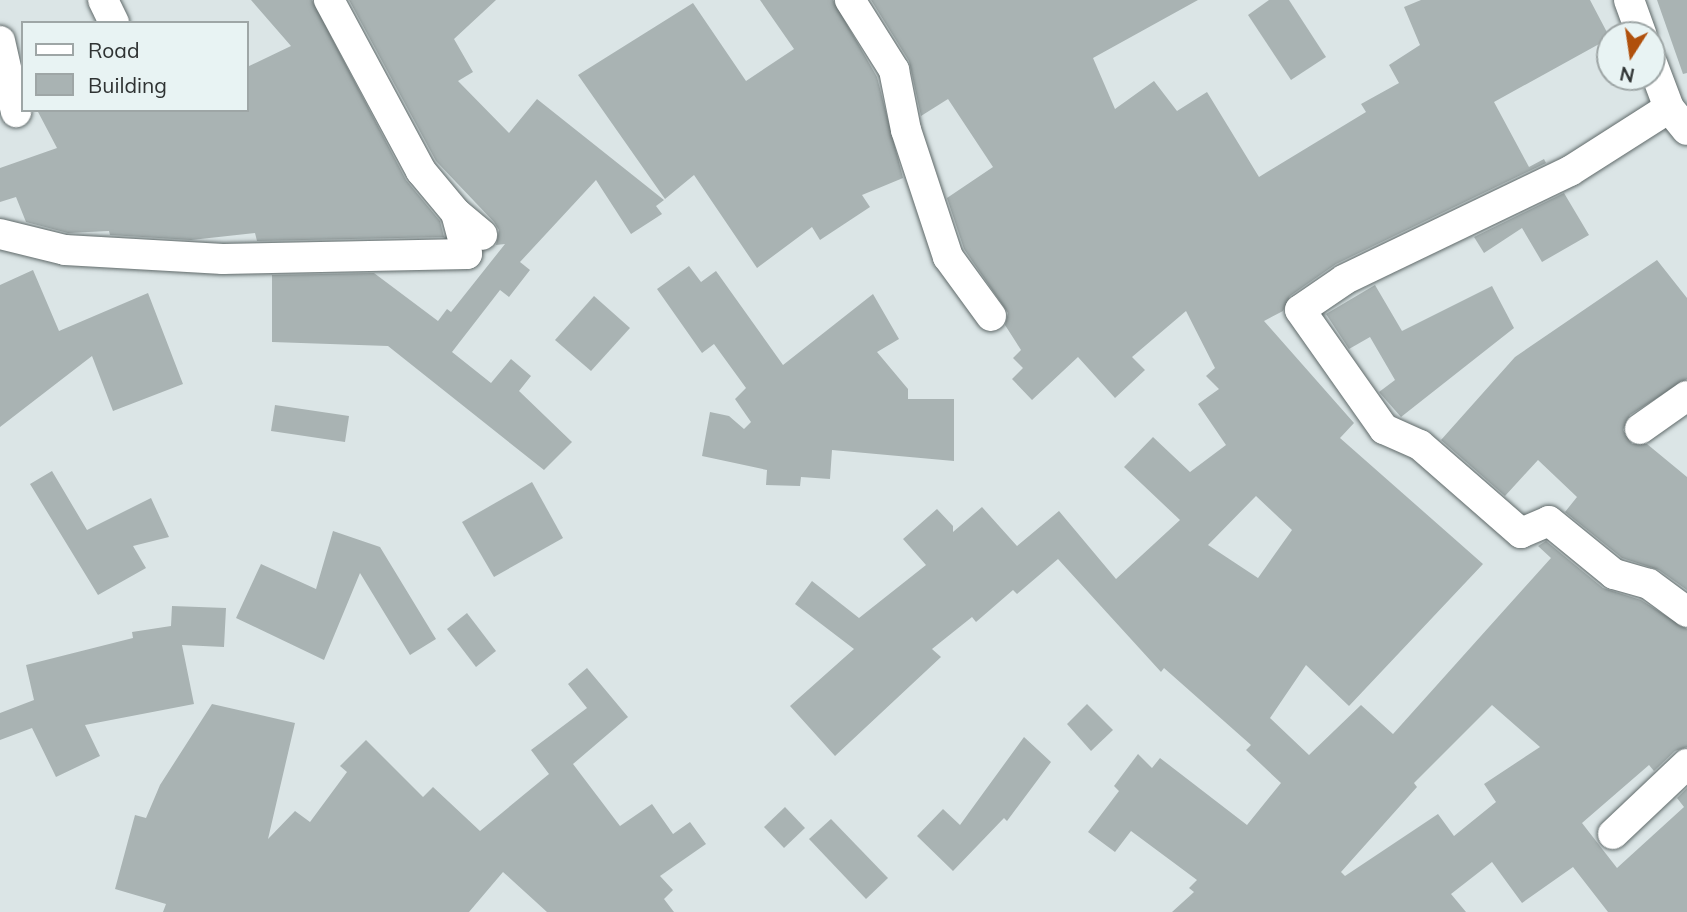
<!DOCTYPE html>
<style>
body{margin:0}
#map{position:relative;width:1687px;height:912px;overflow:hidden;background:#dbe5e6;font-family:Mulish,sans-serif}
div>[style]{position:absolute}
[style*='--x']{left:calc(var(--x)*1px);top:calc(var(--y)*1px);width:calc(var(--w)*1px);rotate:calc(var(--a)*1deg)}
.building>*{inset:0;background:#a9b3b3}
.roads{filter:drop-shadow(0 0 2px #5f6969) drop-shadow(0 0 2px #5f6969)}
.street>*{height:30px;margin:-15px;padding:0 15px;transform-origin:15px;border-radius:15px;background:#fff}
span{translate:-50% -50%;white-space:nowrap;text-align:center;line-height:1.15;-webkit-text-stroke:7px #e8f3f3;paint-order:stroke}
.legend{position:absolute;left:21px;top:21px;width:228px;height:91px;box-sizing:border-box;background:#e8f3f3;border:2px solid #9ea6a6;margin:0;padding:9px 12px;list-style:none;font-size:21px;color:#2f3333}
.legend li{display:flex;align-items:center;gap:14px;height:35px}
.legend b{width:35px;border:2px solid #9ea6a6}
.north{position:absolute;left:1596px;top:21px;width:70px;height:70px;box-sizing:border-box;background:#e8f3f3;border:2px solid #9ea6a6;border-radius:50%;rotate:192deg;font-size:19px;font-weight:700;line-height:28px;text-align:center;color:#2f3333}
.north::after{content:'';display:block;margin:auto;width:24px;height:32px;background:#b0500c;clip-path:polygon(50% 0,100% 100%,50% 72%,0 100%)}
</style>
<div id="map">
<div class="building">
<i style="clip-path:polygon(251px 0,312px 0,406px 180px,440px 221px,444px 237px,257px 241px,255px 233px,191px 240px,110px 235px,109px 231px,68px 233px,26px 222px,16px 197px,0 202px,0 168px,57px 148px,37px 110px,247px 110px,247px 67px,291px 46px)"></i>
<i style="clip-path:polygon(349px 0,496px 0,454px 39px,473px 72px,458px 81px,509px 133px,537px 99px,664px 200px,656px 206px,662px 214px,631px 234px,596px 180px,520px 262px,530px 270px,509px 297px,500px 290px,452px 352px,491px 383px,511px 359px,531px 376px,519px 391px,572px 442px,544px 470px,388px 346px,272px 342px,272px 275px,374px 273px,438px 321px,447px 309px,451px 312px,505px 244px,496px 245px,499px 230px,494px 222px,436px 161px)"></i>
<i style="clip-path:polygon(760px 0,833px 0,877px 77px,903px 178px,862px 195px,870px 207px,820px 240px,812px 227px,757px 268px,694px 175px,665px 199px,578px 75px,693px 3px,746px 81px,794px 49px)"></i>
<i style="clip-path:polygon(evenodd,871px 0,1198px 0,1093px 58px,1115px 109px,1154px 81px,1177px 111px,1207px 92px,1259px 177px,1366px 112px,1361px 104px,1399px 83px,1389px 65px,1420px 45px,1404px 7px,1421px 0,1590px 0,1610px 38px,1494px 102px,1529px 167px,1544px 159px,1546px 163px,1336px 264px,1290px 296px,1283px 311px,1264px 321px,1354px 423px,1340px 438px,1483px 564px,1349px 706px,1306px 665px,1270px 718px,1309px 755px,1361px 705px,1393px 734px,1551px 558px,1538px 546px,1546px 541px,1603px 588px,1641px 600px,1687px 629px,1687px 747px,1675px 751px,1654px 771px,1649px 765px,1582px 823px,1617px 868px,1684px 807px,1677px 798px,1687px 788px,1687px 912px,1608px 912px,1573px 867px,1522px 903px,1492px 862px,1451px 894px,1466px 912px,1172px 912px,1194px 892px,1189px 888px,1197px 880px,1131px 831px,1115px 852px,1088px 832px,1119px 791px,1114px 786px,1138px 754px,1152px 768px,1160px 758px,1247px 825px,1281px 783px,1246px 750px,1251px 745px,1164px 668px,1161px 672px,1058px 559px,1017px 594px,1013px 590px,976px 622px,972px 617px,932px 649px,941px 657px,835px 756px,790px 706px,854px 649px,795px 604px,812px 581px,859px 618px,926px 565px,903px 539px,937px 509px,953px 526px,953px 532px,982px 507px,1017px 546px,1059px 511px,1116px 579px,1180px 520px,1124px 467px,1153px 437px,1190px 472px,1226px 445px,1198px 404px,1219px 389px,1206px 376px,1215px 368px,1186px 311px,1132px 357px,1145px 370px,1115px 398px,1078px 357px,1032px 400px,1012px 379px,1023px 368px,1013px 358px,1021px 350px,1005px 325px,1008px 313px,964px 249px,947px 198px,993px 167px,948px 99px,921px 116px,909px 61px,871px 0,1256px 496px,1292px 530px,1258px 578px,1208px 545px,1256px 496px,871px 0,1492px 705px,1540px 747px,1484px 784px,1496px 802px,1454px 836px,1438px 814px,1345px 876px,1341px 872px,1417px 787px,1414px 783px,1492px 705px)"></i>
<i style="clip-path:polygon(1269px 0,1289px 0,1326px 57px,1291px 80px,1248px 15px)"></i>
<i style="clip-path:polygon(1657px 0,1687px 0,1687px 73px,1683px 74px)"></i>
<i style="clip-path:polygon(1564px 193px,1589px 235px,1542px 262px,1522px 228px,1484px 253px,1474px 237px)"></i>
<i style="clip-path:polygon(1657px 260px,1687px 298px,1687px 379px,1630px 415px,1623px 430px,1632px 444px,1647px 444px,1687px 477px,1687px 590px,1659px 570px,1622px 558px,1565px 512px,1577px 497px,1538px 460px,1505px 496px,1441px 440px,1515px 357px)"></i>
<i style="clip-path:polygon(689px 266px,701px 282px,716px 271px,783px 365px,873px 294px,899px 339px,877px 352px,908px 389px,908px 399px,954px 399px,954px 461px,832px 450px,830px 479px,801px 477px,800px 486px,766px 485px,767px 470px,702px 456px,710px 412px,729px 416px,744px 429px,751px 422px,735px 399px,746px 388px,714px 344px,702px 353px,657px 289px)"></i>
<i style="clip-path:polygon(33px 270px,59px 331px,148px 293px,183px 384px,113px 411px,92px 356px,0 427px,0 285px)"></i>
<i style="clip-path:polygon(1375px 285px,1402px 331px,1492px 286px,1514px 328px,1401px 417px,1379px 392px,1395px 380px,1370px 337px,1349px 349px,1326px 314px)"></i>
<i style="clip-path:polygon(594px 296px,630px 328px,591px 371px,555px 340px)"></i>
<i style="clip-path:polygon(275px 405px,349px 416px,345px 442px,271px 431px)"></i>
<i style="clip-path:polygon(52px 471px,87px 530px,151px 498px,169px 537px,133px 546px,146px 568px,98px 595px,30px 484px)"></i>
<i style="clip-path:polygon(532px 482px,563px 538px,494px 577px,462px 522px)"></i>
<i style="clip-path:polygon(333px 531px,380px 547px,436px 639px,410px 655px,360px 573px,324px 660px,236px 618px,261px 564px,316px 589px)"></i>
<i style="clip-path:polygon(172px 606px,226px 608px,224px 647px,182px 645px,194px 704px,85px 725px,100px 756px,56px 777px,32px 728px,0 740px,0 713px,34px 700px,26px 665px,133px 638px,132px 632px,171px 626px)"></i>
<i style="clip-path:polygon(467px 613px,496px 651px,476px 667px,447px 629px)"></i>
<i style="clip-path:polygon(587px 668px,628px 717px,573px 764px,620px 826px,652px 804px,673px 834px,690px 822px,706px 844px,660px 876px,673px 890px,664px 899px,674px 912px,547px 912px,503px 872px,469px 912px,163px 912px,166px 904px,115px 889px,135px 815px,146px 818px,160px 785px,212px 704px,295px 723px,268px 839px,295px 811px,310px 822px,347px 772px,340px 766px,366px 740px,423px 797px,433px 787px,480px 831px,549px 774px,531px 750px,587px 708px,568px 684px)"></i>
<i style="clip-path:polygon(1087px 704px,1113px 730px,1091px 751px,1067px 724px)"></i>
<i style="clip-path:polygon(1024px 737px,1051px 762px,1007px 821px,1004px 818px,953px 871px,917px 836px,943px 809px,960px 825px)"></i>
<i style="clip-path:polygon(785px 807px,805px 828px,784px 848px,764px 827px)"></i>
<i style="clip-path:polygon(831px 819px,888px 878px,866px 899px,809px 839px)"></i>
</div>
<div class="roads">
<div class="street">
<i style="--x:103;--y:0;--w:25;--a:64"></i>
<i style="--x:329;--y:0;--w:194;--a:61.7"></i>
<i style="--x:421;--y:171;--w:55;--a:50.2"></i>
<i style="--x:850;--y:0;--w:83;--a:57.8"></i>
<i style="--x:894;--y:70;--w:61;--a:78.7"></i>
<i style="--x:906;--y:130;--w:134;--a:71.7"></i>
<i style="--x:948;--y:257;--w:73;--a:53.9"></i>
<i style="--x:1629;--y:0;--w:37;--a:70"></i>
<i style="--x:0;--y:41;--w:73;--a:77.3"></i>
<i style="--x:1652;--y:63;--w:48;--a:69.3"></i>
<i style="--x:1669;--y:108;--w:28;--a:51"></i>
<i style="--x:1669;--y:108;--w:117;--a:147.5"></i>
<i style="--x:1570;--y:171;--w:251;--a:154.3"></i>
<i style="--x:1344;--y:280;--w:53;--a:145.7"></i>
<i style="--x:1300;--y:310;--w:146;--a:54.8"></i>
<i style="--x:1384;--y:429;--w:39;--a:24"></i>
<i style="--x:1420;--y:445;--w:134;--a:41.1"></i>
<i style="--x:1521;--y:533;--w:30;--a:-23"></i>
<i style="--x:1549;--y:521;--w:84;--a:39.2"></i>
<i style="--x:1614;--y:574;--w:36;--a:16"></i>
<i style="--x:1649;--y:584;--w:47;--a:36.4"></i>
<i style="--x:0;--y:234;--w:67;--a:13.8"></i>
<i style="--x:65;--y:250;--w:158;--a:3.3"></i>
<i style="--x:223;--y:259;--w:244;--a:-1.2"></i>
<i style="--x:467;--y:254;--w:42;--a:-105"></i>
<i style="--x:456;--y:213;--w:34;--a:40"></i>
<i style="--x:1640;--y:429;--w:57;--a:-35.1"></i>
<i style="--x:1613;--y:834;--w:102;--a:-43.4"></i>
</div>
</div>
<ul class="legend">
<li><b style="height:9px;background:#fff"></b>Road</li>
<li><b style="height:19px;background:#a9b3b3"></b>Building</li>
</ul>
<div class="north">N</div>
</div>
